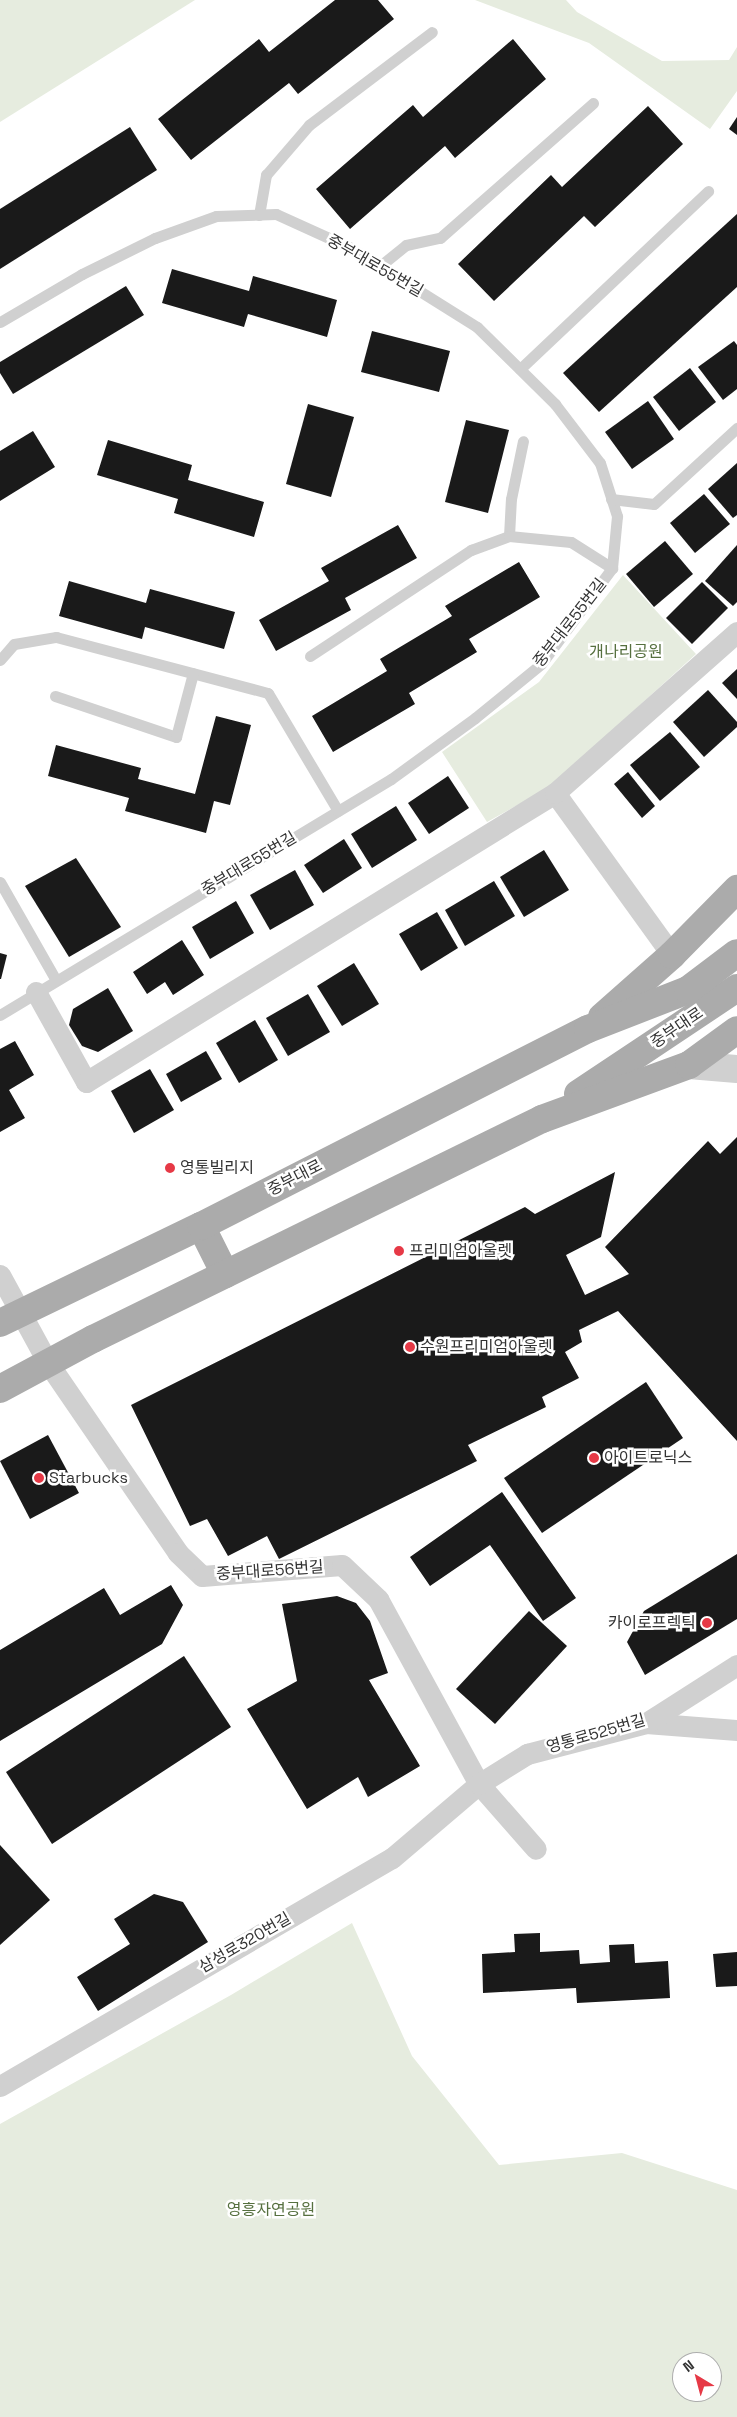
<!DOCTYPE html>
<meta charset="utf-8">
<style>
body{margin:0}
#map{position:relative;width:737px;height:2417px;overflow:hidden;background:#fff;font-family:"Space Grotesk","Noto Sans KR",sans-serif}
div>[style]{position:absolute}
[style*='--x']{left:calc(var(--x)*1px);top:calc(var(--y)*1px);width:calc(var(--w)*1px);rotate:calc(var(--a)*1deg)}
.green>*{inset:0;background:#e6ecdf}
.building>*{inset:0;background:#1a1a1a}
.service>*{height:11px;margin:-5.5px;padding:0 5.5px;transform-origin:5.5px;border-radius:5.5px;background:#d0d0d0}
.minor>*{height:21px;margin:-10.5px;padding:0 10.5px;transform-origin:10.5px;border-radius:10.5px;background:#d0d0d0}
.tertiary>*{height:28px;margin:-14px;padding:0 14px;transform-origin:14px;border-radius:14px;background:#d0d0d0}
.primary>*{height:28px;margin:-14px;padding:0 14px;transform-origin:14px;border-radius:14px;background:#ababab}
.dots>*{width:14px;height:14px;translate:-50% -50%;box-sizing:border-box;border:2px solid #fff;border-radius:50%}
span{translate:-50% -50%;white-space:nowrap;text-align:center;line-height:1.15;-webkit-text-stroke:5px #fff;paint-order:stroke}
.street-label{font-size:16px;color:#333}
.park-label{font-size:16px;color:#56703f}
.poi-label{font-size:16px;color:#333}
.left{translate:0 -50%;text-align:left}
.right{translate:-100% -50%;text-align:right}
.north{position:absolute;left:672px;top:2352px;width:50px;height:50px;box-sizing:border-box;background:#fff;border:1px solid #adadad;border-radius:50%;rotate:323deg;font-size:14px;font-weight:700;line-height:20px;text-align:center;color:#333}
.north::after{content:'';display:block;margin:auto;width:18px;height:22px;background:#e63946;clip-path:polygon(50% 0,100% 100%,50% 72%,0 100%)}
</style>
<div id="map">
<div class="green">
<i style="clip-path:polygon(0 0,195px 0,0 122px)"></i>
<i style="clip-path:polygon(475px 0,566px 0,577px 12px,662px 61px,729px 60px,737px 47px,737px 91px,710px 129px,589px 43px)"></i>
<i style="clip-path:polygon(623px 575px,696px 654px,550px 787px,487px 822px,442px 752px,539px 682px)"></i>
<i style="clip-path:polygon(evenodd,352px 1923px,412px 2056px,499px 2165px,622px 2153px,737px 2190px,737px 2417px,0 2417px,0 2124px,231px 1995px,352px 1923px,682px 2362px,712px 2362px,712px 2392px,682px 2392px,682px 2362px)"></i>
</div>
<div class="building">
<i style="clip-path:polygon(335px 0,378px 0,394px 19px,298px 94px,289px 83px,191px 160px,158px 119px,259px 39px,269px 52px)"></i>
<i style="clip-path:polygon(513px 39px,546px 79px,455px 158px,445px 146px,350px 229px,316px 189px,413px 105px,423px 117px)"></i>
<i style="clip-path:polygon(648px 106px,683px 144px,595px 227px,584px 216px,494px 301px,458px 264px,551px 175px,562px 187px)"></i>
<i style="clip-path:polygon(737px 117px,737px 135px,729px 129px)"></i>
<i style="clip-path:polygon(130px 127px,157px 170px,0 269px,0 209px)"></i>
<i style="clip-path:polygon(737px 214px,737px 287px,599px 412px,563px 373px)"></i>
<i style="clip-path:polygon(172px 269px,249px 291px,253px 276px,337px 300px,327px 337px,248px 314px,244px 327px,162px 303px)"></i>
<i style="clip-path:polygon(126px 286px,144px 315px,13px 394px,0 373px,0 362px)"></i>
<i style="clip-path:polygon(372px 331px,450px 351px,439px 392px,361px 372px)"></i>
<i style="clip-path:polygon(734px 341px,737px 345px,737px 389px,723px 400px,698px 367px)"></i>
<i style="clip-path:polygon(690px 368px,716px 402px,679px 431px,653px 397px)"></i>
<i style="clip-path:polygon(648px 401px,674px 439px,632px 469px,605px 432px)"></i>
<i style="clip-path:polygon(308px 404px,354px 417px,331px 497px,286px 484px)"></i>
<i style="clip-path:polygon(466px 420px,509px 430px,488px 513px,445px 502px)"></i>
<i style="clip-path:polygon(33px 431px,55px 467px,0 501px,0 451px)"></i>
<i style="clip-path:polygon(108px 440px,192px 465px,188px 480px,264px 502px,254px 537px,174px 513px,178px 499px,97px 475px)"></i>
<i style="clip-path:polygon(737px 463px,737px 515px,733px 518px,708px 489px)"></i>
<i style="clip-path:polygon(704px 494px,730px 524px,695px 553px,670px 523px)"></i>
<i style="clip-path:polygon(398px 525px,417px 558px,345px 598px,351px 610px,276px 651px,259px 620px,329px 581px,321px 568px)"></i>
<i style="clip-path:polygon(665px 541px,693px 574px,654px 607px,626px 574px)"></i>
<i style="clip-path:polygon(737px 545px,737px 602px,733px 606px,705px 581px)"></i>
<i style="clip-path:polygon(519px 562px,540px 597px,469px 639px,477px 652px,409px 693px,415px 704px,333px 752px,312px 716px,387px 671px,380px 659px,452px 616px,445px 606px)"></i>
<i style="clip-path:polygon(69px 581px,146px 603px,150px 589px,235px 612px,224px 649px,145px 627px,142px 639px,59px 616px)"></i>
<i style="clip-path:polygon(702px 582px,728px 608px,692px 644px,666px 618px)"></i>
<i style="clip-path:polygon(737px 669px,737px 699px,722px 683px)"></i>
<i style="clip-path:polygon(708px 690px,737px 722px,737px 727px,704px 757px,673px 722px)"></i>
<i style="clip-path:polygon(216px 716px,251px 725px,230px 805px,214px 801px,206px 833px,125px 811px,129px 798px,48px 776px,56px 745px,141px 768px,138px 779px,195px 794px)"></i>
<i style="clip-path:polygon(670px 732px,700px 767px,660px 801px,630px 765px)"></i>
<i style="clip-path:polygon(628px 772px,655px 806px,642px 818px,614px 784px)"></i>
<i style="clip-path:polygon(448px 776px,469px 808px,429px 834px,408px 803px)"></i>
<i style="clip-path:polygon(396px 806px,417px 840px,372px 868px,351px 834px)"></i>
<i style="clip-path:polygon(344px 839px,362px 868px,323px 893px,304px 865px)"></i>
<i style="clip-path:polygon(544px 850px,569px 890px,524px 917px,500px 877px)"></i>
<i style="clip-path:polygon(76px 858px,121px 927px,69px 957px,25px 886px)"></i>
<i style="clip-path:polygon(295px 870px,314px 905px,270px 930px,250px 895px)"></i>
<i style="clip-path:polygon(494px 881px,515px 916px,465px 946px,445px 910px)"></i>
<i style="clip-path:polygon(236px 901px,254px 933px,210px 959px,192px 927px)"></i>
<i style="clip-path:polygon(437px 912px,458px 948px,421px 971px,399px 934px)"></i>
<i style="clip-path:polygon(182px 940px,204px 975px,173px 995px,165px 982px,147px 994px,133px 972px)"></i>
<i style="clip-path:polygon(0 953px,7px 955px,1px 979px,0 979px)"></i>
<i style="clip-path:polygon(354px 963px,379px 1004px,342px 1026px,317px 986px)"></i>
<i style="clip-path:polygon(108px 988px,133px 1031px,98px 1052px,82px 1046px,69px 1025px,73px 1009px)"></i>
<i style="clip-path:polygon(308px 994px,330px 1032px,288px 1056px,266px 1018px)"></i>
<i style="clip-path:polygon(255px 1020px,278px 1060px,239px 1083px,216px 1043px)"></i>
<i style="clip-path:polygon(15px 1041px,34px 1075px,9px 1090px,25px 1118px,0 1132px,0 1049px)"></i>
<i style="clip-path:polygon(206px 1051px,222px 1079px,181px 1102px,166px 1074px)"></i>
<i style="clip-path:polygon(150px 1069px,174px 1110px,134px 1133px,111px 1091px)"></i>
<i style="clip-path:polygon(737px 1137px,737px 1441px,618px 1311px,579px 1330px,582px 1342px,565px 1352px,579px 1378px,542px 1397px,546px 1407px,468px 1445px,477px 1461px,279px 1559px,267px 1536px,228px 1556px,207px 1519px,190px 1526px,131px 1405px,525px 1207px,535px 1214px,615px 1172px,601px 1237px,566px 1255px,585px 1295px,629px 1274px,605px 1247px,708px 1141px,720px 1154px)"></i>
<i style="clip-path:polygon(646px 1382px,683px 1438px,542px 1533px,504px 1478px)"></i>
<i style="clip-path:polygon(48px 1435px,79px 1493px,30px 1519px,0 1461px)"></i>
<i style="clip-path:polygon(502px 1492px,576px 1598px,543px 1621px,490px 1545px,430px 1586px,410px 1557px)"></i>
<i style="clip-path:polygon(737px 1554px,737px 1619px,645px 1675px,627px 1642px,644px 1611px)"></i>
<i style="clip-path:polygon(171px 1585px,183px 1605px,162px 1644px,0 1741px,0 1650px,104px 1588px,120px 1615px)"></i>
<i style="clip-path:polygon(337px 1596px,356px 1603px,370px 1621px,388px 1673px,369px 1680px,420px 1766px,368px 1797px,358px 1777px,307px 1809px,247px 1709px,297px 1681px,282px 1604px)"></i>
<i style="clip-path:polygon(529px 1611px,567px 1646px,495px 1724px,456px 1689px)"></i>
<i style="clip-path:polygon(184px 1656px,231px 1727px,52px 1844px,6px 1772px)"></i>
<i style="clip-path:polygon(0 1845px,50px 1900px,0 1945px)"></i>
<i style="clip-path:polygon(154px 1894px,183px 1902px,208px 1942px,98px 2011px,77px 1977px,130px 1944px,114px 1919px)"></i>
<i style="clip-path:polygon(540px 1933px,540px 1952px,579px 1950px,580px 1964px,610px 1962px,609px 1945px,634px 1944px,635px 1963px,668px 1961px,670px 1998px,577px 2003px,576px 1988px,483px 1993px,482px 1954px,515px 1952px,514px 1934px)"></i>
<i style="clip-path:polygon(737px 1952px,737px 1986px,716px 1987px,713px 1954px)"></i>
</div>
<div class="service">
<i style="--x:259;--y:215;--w:41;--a:-80.1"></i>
<i style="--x:266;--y:175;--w:66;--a:-49.3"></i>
<i style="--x:309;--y:125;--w:154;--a:-37.1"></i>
<i style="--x:380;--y:266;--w:33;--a:-39"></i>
<i style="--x:406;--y:245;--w:35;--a:-12"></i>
<i style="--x:440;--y:238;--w:204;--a:-41.4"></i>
<i style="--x:0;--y:322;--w:95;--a:-30.3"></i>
<i style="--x:82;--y:274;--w:81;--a:-26.3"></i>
<i style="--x:155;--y:238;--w:65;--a:-19.8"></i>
<i style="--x:216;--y:216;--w:60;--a:-1.9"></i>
<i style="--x:276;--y:214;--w:82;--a:24.4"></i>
<i style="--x:351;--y:248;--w:149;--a:32.1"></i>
<i style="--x:477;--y:327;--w:110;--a:44.6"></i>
<i style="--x:555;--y:404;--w:74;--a:52.7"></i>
<i style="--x:600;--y:463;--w:56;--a:72.2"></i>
<i style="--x:617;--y:516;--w:52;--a:95.5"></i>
<i style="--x:612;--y:568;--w:119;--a:126.5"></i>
<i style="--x:541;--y:664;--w:85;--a:140.7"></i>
<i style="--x:475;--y:718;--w:104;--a:144"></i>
<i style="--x:391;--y:779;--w:457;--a:148.9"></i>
<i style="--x:520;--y:369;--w:259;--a:-43.4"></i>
<i style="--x:611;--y:499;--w:43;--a:6.6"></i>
<i style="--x:654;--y:504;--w:113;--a:-42.5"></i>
<i style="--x:509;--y:536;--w:37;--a:-87"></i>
<i style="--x:511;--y:499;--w:59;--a:-78.3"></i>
<i style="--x:310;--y:656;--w:193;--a:-33.4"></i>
<i style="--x:471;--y:550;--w:40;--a:-20.2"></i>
<i style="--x:509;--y:536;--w:62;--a:5.5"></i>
<i style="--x:571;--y:542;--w:49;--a:32.4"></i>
<i style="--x:0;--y:660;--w:21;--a:-49"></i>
<i style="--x:14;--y:644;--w:43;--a:-9.5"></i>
<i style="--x:56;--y:637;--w:219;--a:14.8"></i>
<i style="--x:268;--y:693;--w:137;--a:59.3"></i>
<i style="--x:55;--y:696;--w:128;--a:18.7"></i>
<i style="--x:176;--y:737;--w:66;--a:-75.1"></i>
<i style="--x:0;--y:882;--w:113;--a:60.3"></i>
</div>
<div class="minor">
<i style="--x:555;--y:793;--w:200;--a:54.2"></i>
<i style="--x:36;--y:992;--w:103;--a:60.9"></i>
<i style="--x:86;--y:1082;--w:551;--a:-31.64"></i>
<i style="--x:555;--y:793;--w:243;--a:-41.5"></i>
<i style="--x:0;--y:1275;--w:100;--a:61.4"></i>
<i style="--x:48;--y:1363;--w:230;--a:55.6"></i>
<i style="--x:178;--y:1553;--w:33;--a:44"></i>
<i style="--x:202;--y:1576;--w:140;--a:-4.5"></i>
<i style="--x:342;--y:1565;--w:50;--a:43.4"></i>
<i style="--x:378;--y:1599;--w:211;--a:61.4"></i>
<i style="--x:479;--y:1784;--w:86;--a:48.8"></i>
<i style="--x:646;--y:1723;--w:91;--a:4.4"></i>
<i style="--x:0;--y:2086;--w:453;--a:-30.2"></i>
<i style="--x:392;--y:1858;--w:114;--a:-40.4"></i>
<i style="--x:479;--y:1784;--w:57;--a:-32"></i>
<i style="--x:527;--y:1754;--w:123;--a:-14.6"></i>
<i style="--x:646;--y:1723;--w:108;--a:-32.5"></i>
</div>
<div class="tertiary">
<i style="--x:689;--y:1065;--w:48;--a:4.8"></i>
</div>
<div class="primary">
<i style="--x:602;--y:1017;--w:94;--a:-41.5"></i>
<i style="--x:672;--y:955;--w:93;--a:-45.4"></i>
<i style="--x:578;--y:1094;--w:191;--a:-33.7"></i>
<i style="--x:201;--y:1226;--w:54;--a:63.4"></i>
<i style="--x:0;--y:1323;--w:223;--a:-25.8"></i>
<i style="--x:201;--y:1226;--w:434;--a:-27"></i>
<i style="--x:588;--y:1029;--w:107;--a:-21.3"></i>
<i style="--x:688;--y:990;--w:61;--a:-37.1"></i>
<i style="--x:0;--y:1389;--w:106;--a:-28.3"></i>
<i style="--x:93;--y:1339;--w:500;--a:-26.1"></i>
<i style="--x:542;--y:1119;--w:157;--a:-20.2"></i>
<i style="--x:689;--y:1065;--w:59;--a:-36.1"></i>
</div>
<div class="dots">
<i style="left:170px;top:1168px;background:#e63946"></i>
<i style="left:399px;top:1251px;background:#e63946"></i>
<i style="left:410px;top:1347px;background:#e63946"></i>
<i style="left:594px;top:1458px;background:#e63946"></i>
<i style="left:39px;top:1478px;background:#e63946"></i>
<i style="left:707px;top:1623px;background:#e63946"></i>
</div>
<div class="street-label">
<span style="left:375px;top:266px;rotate:30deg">중부대로55번길</span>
<span style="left:570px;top:623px;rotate:-52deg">중부대로55번길</span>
<span style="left:249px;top:864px;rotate:-31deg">중부대로55번길</span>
<span style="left:677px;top:1028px;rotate:-34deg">중부대로</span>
<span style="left:295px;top:1178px;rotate:-27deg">중부대로</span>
<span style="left:270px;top:1571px;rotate:-4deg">중부대로56번길</span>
<span style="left:596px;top:1734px;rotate:-16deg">영통로525번길</span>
<span style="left:245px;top:1943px;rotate:-30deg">삼성로320번길</span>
</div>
<div class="park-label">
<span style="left:626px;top:652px">개나리공원</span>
<span style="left:271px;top:2210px">영흥자연공원</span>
</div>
<div class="poi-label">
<span class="left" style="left:180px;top:1168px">영통빌리지</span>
<span class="left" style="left:409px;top:1251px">프리미엄아울렛</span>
<span class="left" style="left:420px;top:1347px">수원프리미엄아울렛</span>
<span class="left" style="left:604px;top:1458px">아이트로닉스</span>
<span class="left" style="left:49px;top:1478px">Starbucks</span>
<span class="right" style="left:696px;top:1623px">카이로프렉틱</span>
</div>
<div class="north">N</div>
</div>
